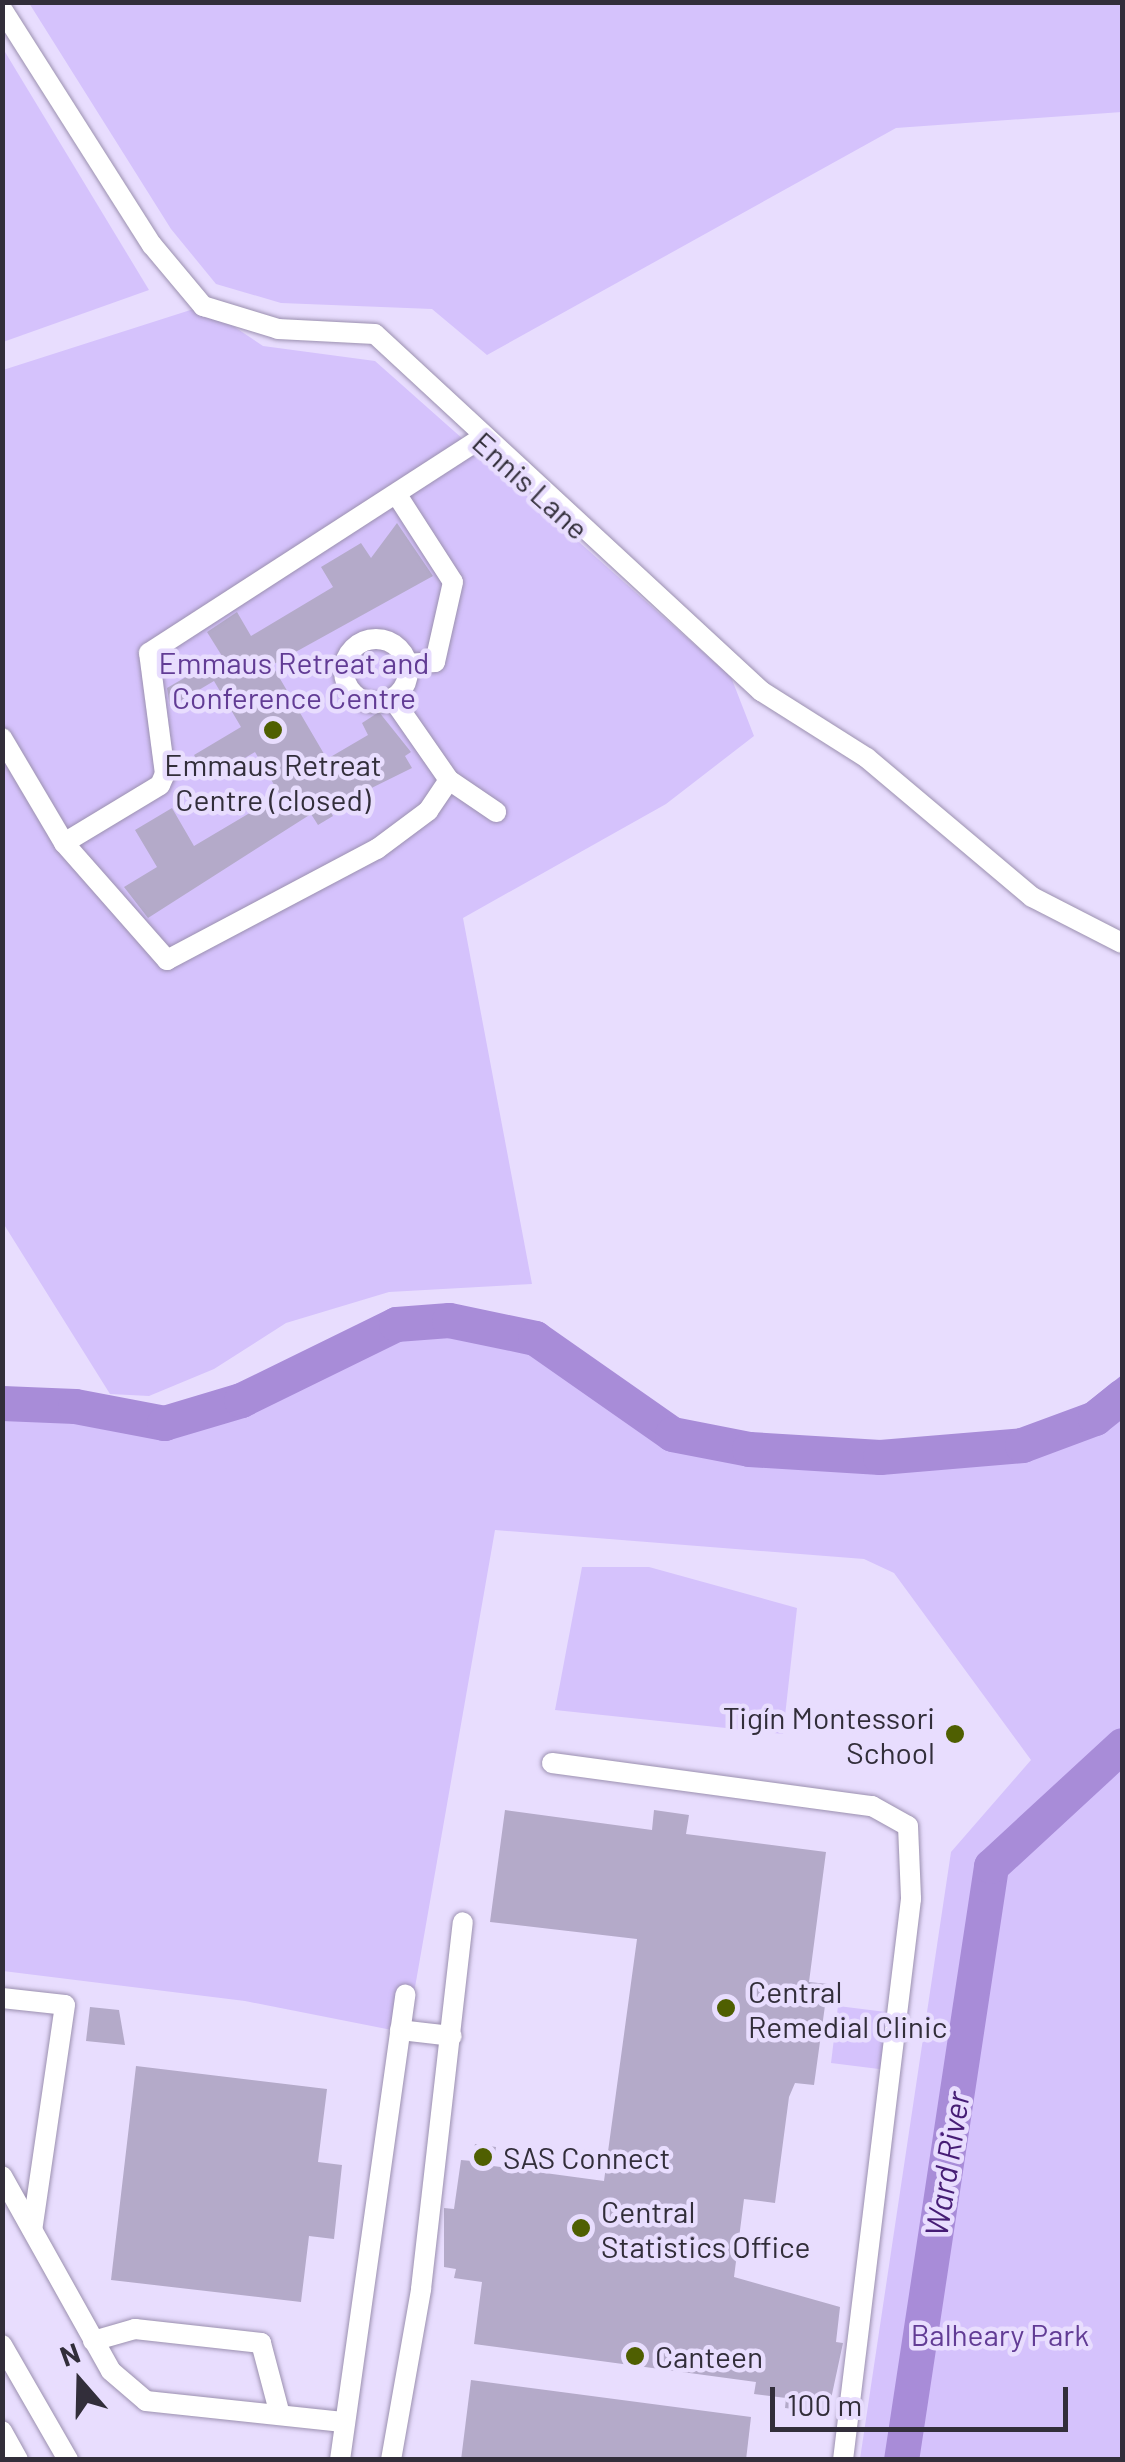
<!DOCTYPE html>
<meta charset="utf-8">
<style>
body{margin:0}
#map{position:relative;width:1125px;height:2462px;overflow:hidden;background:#e8ddfe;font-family:Barlow,sans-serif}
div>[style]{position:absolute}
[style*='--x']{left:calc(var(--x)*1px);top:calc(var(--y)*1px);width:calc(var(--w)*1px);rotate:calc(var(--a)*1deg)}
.green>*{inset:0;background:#d5c2fc}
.water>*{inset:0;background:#a88cd8}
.river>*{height:35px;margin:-17.5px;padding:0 17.5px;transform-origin:17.5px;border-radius:17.5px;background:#a88cd8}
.building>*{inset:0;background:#b4aac9}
.roads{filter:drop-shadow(0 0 2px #9b90af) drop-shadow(0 0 2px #9b90af)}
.minor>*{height:20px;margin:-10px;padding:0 10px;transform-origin:10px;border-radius:10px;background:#fff}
.minor>.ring{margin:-10px;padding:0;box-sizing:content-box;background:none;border:20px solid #fff;border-radius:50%}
.dots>*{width:28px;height:28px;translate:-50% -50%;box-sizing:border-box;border:5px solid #e8ddfe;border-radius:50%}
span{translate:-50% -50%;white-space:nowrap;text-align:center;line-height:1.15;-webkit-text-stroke:9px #e8ddfe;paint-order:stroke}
.street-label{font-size:30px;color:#322e3a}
.park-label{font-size:30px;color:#623c95}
.poi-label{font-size:30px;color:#322e3a}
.right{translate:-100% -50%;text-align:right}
.left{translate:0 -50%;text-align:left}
.water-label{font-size:32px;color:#461d75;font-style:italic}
.frame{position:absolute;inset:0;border:5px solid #322e3a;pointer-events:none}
.north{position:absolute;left:30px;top:2332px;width:100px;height:100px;-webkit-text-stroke:8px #e8ddfe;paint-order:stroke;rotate:340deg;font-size:28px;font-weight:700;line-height:40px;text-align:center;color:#322e3a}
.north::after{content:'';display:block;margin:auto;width:35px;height:45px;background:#322e3a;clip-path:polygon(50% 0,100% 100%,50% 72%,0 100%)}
.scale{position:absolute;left:770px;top:2387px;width:298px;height:45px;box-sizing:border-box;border:5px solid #322e3a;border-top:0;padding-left:12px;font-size:30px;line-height:35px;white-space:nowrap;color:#322e3a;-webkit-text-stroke:8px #e8ddfe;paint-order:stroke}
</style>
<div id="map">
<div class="green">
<i style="clip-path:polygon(29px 3px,1122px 3px,1122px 112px,896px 128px,487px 355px,432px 309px,281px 303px,216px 284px,171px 229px)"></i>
<i style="clip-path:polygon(2px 47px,149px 290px,3px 342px,2px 342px)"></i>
<i style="clip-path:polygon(203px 306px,263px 346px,375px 361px,731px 677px,754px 736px,666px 804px,463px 918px,532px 1284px,389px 1292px,286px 1323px,214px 1369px,149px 1396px,110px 1394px,3px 1223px,3px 370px)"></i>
<i style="clip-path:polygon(478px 1334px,509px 1340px,586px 1383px,664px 1441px,735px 1459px,894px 1465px,1003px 1456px,1054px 1447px,1122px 1415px,1122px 2459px,860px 2459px,951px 1852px,1031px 1760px,894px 1573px,864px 1559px,495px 1530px,407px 2033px,245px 2001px,3px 1971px,3px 1412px,165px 1429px,221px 1418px,383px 1335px)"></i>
<i style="clip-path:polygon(582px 1567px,649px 1567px,797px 1608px,783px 1734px,555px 1710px)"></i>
<i style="clip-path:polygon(838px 2006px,894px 2013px,887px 2070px,831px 2063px)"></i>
</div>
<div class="water">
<i style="clip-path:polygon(1122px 1375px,1122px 1415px,1076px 1437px,1070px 1416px)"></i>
</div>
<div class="river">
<i style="--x:2;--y:1403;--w:73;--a:2.4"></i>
<i style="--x:75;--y:1406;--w:91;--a:10.8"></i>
<i style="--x:164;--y:1423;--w:80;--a:-16.6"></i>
<i style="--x:241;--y:1400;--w:173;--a:-26.1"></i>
<i style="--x:396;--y:1324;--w:53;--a:-4.3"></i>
<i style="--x:449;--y:1320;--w:88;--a:11.8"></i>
<i style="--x:535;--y:1338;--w:167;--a:35"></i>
<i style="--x:672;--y:1434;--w:78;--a:11"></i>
<i style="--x:749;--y:1449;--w:131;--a:3.5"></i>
<i style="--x:880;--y:1457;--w:143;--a:-4.8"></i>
<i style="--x:1022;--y:1445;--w:78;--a:-20.3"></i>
<i style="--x:1095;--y:1418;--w:35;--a:-39"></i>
<i style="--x:901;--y:2460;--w:601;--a:-81.38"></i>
<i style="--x:991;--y:1866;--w:178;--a:-42.7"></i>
</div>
<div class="building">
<i style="clip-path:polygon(397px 523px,433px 576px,272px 665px,327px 759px,368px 735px,362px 723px,379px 712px,411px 752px,405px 756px,412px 768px,329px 809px,333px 816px,318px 825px,311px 814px,148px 918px,124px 887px,157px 867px,135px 830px,172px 808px,194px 846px,280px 795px,255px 752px,209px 779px,194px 755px,241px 727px,214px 681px,170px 707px,167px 688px,222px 656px,207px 632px,237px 612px,251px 636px,333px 587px,321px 567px,361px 543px,371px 558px)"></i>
<i style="clip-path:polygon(505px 1810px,652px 1830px,654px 1810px,689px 1815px,686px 1834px,826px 1852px,809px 1982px,828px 1984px,814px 2085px,795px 2083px,789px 2097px,775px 2203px,744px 2199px,734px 2277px,840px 2307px,836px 2342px,843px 2343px,828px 2413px,785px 2408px,786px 2398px,754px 2394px,756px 2382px,474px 2344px,482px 2282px,454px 2278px,456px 2269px,444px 2267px,444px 2208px,454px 2209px,461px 2160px,472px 2161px,475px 2144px,496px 2147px,493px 2166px,604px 2181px,637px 1939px,490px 1922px)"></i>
<i style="clip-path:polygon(90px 2007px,119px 2010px,125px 2045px,86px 2041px)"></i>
<i style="clip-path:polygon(136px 2066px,327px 2089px,318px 2162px,342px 2165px,334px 2239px,309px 2236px,301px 2302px,111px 2280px)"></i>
<i style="clip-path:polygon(471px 2380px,751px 2417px,746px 2460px,461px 2460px)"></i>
</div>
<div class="roads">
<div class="minor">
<i style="--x:2;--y:9;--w:280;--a:57.6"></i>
<i style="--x:152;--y:245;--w:80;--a:50.1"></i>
<i style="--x:203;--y:306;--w:78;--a:17"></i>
<i style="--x:278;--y:329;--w:97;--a:3"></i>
<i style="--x:375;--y:334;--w:526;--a:42.76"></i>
<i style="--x:761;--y:691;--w:125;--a:32.3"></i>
<i style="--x:867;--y:758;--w:216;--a:40.1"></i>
<i style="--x:1032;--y:897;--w:101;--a:27.1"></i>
<i style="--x:397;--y:495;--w:103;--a:57.2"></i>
<i style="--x:453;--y:582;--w:82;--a:102.7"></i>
<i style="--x:435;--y:662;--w:28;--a:176"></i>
<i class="ring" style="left:344px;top:639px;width:44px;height:44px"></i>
<i style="--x:392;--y:698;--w:100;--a:55.2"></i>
<i style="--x:449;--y:780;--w:57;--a:34.2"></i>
<i style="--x:2;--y:738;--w:122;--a:59.4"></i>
<i style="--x:64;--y:843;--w:156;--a:48.6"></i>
<i style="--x:167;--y:960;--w:238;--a:-27.9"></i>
<i style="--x:377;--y:849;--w:64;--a:-36.7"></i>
<i style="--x:428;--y:811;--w:37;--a:-56"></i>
<i style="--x:64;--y:843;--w:112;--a:-31.1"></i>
<i style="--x:160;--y:785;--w:12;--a:-66"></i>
<i style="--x:165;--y:774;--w:122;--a:-97.5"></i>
<i style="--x:149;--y:653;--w:394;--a:-32.9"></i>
<i style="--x:552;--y:1763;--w:323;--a:7.7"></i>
<i style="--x:872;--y:1806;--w:41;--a:29.1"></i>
<i style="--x:908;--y:1826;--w:73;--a:87.6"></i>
<i style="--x:911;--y:1899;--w:565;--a:96.91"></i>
<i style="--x:2;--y:1998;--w:63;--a:6.3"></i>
<i style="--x:65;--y:2005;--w:227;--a:98.3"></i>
<i style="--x:400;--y:2030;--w:52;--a:6.6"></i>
<i style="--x:2;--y:2176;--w:223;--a:60.8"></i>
<i style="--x:111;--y:2371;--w:46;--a:40.6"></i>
<i style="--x:146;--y:2401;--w:198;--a:6.1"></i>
<i style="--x:93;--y:2341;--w:44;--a:-15.9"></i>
<i style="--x:135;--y:2329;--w:127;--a:6.3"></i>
<i style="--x:261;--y:2343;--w:74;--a:75.2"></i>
<i style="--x:2;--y:2345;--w:133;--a:60.1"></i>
<i style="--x:2;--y:2431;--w:33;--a:61"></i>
<i style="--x:340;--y:2460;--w:470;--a:-82"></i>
<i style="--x:391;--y:2460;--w:174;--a:-80"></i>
<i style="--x:421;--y:2289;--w:369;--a:-83.5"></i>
</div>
</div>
<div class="dots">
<i style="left:273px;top:730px;background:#4f5f01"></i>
<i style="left:955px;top:1734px;background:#4f5f01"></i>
<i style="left:726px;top:2008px;background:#4f5f01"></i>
<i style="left:483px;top:2157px;background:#4f5f01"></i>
<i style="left:581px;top:2228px;background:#4f5f01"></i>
<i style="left:635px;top:2356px;background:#4f5f01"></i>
</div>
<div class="street-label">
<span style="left:531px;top:485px;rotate:42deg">Ennis Lane</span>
</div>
<div class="park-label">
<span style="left:294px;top:679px">Emmaus Retreat and<br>Conference Centre</span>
<span style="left:1000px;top:2334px">Balheary Park</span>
</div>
<div class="poi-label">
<span style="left:273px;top:781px">Emmaus Retreat<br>Centre (closed)</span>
<span class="right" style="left:935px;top:1734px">Tigín Montessori<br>School</span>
<span class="left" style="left:748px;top:2008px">Central<br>Remedial Clinic</span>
<span class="left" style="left:503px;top:2157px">SAS Connect</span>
<span class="left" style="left:601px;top:2228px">Central<br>Statistics Office</span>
<span class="left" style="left:655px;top:2356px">Canteen</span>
</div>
<div class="water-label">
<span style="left:946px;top:2164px;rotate:-81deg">Ward River</span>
</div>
<div class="frame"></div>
<div class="north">N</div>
<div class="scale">100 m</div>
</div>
